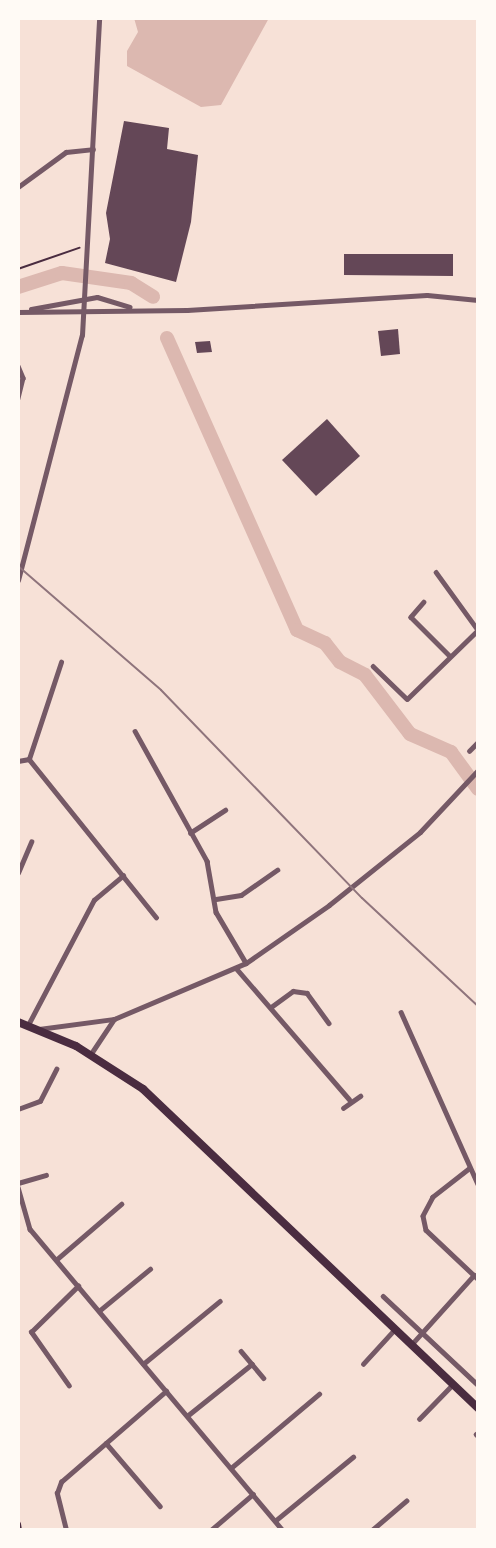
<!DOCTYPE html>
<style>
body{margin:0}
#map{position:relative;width:496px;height:1548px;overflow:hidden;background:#f7e1d7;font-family:"Open Sans",sans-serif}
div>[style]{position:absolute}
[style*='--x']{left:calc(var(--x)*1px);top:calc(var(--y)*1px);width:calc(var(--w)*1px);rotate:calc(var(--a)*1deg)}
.water>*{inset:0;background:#dcb8b0}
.river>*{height:14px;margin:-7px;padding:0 7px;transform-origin:7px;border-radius:7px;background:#dcb8b0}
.building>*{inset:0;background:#644757}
.path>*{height:1.5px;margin:-0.75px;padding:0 0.75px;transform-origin:0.75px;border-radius:0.75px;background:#4a2c40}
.minor>*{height:4.5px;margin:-2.25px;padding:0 2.25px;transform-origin:2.25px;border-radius:2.25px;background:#755966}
.tertiary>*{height:5px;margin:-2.5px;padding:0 2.5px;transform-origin:2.5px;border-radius:2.5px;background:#755966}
.secondary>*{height:6px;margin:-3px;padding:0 3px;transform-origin:3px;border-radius:3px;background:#4a2c40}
.trunk>*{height:8px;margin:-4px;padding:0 4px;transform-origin:4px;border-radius:4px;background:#4a2c40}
.rail>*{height:2px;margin:-1px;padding:0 1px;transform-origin:1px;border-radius:1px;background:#8f747c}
span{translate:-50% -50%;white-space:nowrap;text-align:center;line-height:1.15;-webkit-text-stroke:4.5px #fffaf5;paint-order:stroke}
.frame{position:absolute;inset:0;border:20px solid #fffaf5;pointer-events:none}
</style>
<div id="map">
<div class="water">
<i style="clip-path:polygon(134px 18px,269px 18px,221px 105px,201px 107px,127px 66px,127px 51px,138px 32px)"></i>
</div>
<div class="river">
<i style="--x:18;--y:287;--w:46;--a:-17.7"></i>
<i style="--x:62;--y:273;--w:70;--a:8.2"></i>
<i style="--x:131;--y:283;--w:26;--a:32"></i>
<i style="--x:167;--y:338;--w:320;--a:66"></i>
<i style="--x:297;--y:630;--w:31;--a:25"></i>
<i style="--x:325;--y:643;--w:24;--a:52"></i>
<i style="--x:340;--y:662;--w:28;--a:27"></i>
<i style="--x:365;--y:675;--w:74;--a:52.7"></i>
<i style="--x:410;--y:734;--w:45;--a:23.7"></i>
<i style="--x:451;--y:752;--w:46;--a:53.9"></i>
</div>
<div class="building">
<i style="clip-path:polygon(124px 121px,169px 128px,167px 149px,198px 155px,191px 222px,176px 282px,105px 263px,110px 239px,106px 213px)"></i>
<i style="clip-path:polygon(344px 254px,453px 254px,453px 276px,344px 275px)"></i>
<i style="clip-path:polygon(398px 329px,400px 354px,381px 356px,378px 331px)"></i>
<i style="clip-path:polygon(210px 341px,212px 352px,197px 353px,195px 342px)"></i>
<i style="clip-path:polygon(327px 419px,360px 456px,316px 496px,282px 460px)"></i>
</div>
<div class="path">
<i style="--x:18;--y:269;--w:65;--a:-19"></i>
</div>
<div class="minor">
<i style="--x:18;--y:187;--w:59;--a:-36.1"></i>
<i style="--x:66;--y:152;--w:27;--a:-6"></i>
<i style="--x:18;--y:366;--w:13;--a:67"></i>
<i style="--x:23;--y:378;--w:21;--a:104"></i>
<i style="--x:436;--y:572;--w:72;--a:54.1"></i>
<i style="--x:424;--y:602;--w:20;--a:131"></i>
<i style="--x:411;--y:617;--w:55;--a:45"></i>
<i style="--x:373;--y:666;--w:47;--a:44.1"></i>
<i style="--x:407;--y:699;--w:99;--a:-44.2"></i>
<i style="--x:135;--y:731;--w:149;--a:61"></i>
<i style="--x:207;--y:861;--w:52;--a:80"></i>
<i style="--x:216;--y:912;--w:59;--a:59.5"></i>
<i style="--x:469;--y:751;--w:13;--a:-45"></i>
<i style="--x:29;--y:759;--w:102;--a:-71.7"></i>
<i style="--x:18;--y:761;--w:11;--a:-10"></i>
<i style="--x:29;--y:759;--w:203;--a:51.2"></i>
<i style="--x:190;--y:833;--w:42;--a:-33.3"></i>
<i style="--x:18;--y:873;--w:34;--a:-67"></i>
<i style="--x:216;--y:899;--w:25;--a:-9"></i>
<i style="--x:241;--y:895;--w:44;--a:-34.8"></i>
<i style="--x:236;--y:968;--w:173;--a:49.2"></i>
<i style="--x:271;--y:1007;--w:27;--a:-36"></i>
<i style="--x:293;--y:991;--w:14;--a:8"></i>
<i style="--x:307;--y:993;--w:37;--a:54"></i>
<i style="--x:401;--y:1012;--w:188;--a:65.9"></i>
<i style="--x:28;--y:1025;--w:141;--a:-62.2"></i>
<i style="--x:94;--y:900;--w:38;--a:-40"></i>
<i style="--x:39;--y:1029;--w:76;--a:-7.6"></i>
<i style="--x:343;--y:1108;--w:21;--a:-35"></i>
<i style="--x:18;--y:1109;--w:23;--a:-20"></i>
<i style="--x:40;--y:1101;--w:36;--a:-63"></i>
<i style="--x:469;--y:1169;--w:46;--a:142.1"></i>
<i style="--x:433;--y:1197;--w:21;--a:118"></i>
<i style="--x:423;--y:1216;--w:14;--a:78"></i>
<i style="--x:426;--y:1230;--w:71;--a:43.3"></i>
<i style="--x:18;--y:1183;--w:29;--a:-16"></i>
<i style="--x:18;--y:1187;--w:44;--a:74.1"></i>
<i style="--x:30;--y:1229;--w:393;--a:50"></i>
<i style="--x:56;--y:1260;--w:86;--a:-40.7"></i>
<i style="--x:383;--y:1296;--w:130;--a:43.1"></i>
<i style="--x:99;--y:1311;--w:66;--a:-39.5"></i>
<i style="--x:411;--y:1345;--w:94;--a:-48"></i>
<i style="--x:241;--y:1351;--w:35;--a:50"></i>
<i style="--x:143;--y:1364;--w:99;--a:-39.3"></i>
<i style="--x:363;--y:1364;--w:47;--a:-47.6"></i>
<i style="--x:69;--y:1386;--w:66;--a:-125.1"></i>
<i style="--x:31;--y:1332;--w:66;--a:-44.4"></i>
<i style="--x:187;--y:1416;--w:83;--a:-38.7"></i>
<i style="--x:419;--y:1419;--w:49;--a:-45.8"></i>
<i style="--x:476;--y:1434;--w:3;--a:45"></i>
<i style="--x:106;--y:1443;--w:83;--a:49.4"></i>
<i style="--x:231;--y:1468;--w:115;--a:-40.1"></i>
<i style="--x:275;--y:1521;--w:101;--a:-39.4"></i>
<i style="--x:66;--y:1530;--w:38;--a:-104"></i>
<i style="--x:57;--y:1493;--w:12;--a:-70"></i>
<i style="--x:61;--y:1482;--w:139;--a:-40.9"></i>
<i style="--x:211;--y:1530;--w:55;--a:-40.6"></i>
<i style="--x:372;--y:1530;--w:45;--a:-40.5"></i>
</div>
<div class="tertiary">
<i style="--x:31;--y:309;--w:67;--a:-10.3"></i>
<i style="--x:97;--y:297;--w:34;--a:17"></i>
<i style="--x:18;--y:312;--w:169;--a:-0.7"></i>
<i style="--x:187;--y:310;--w:240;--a:-3.6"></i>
<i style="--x:427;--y:295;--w:51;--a:5.6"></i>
<i style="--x:18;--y:580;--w:253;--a:-75.4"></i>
<i style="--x:82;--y:335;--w:317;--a:-86.9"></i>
<i style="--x:90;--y:1055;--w:43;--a:-56.3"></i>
<i style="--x:114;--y:1019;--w:143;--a:-23"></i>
<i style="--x:246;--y:963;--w:101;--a:-34.9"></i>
<i style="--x:329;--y:905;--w:117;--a:-38.7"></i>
<i style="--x:420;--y:832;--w:85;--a:-46.9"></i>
</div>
<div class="secondary">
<i style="--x:18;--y:1524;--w:6;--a:81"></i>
</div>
<div class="trunk">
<i style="--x:18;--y:1022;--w:63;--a:22.5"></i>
<i style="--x:76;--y:1046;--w:80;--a:32.7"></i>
<i style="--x:143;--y:1089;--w:463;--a:43.6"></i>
</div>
<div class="rail">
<i style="--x:18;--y:566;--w:189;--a:40.9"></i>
<i style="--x:161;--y:690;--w:289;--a:46"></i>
<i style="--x:362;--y:898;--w:158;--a:43"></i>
</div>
<div class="frame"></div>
</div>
